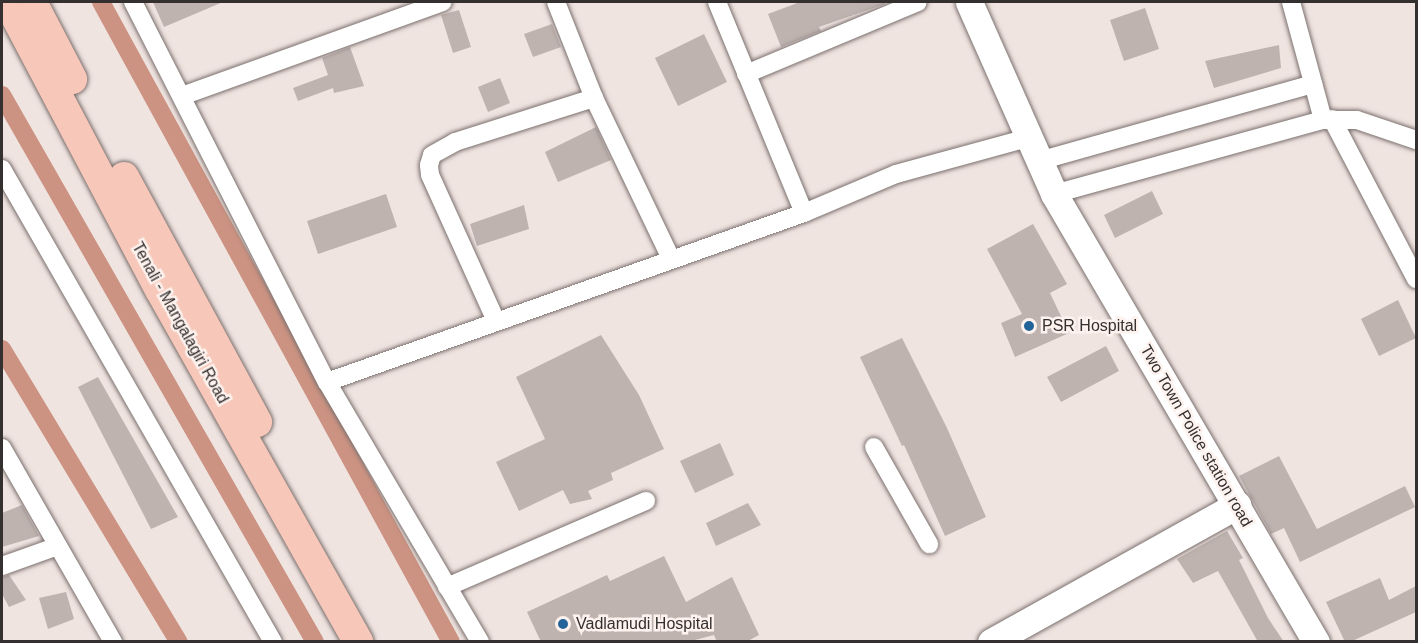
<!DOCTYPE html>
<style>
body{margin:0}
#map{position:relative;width:1418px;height:643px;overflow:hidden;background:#f0e4e1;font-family:Arial,sans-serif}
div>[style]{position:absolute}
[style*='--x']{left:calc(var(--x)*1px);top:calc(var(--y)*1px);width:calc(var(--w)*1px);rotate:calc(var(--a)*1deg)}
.canal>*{height:18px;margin:-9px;padding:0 9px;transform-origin:9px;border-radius:9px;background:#cc9382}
.building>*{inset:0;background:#beb3af}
.roads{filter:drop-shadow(0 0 2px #7a706d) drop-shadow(0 0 2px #7a706d)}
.street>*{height:18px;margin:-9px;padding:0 9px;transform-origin:9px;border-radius:9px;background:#fff}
.secondary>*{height:27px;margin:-13.5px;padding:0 13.5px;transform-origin:13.5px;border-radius:13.5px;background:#fff}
.primary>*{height:30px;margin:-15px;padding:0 15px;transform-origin:15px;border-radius:15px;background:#f7c7b9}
.dots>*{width:16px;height:16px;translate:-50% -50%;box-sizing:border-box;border:3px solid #fdf2ee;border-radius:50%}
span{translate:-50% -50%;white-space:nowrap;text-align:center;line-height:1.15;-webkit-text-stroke:5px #fdf2ee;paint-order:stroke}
.street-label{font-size:16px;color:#34302f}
.poi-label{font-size:16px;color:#34302f}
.left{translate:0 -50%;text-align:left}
.frame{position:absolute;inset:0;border:3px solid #34302f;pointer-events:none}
</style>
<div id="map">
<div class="canal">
<i style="--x:101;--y:2;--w:729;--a:61.33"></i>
<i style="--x:2;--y:95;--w:630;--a:60.22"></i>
<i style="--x:2;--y:349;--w:342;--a:58.9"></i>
</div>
<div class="building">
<i style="clip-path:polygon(153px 2px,223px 2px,164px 27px)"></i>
<i style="clip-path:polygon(800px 2px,885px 2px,885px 4px,819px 27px,821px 31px,781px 47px,768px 14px)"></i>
<i style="clip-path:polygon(1145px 8px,1159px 49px,1124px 61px,1110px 20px)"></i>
<i style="clip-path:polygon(459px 10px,471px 47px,453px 53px,441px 15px)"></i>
<i style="clip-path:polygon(552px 24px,561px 47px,533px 57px,524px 34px)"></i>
<i style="clip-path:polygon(704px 34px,727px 82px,678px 106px,655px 58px)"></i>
<i style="clip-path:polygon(1279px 45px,1281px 68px,1214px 88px,1205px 61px)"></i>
<i style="clip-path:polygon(350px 47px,364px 86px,334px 93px,333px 88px,298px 101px,293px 88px,328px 75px,322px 58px)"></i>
<i style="clip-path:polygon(500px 78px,510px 103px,488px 112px,478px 87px)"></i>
<i style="clip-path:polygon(596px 127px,611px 160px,558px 182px,545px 152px)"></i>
<i style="clip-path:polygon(1152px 191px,1163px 214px,1115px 238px,1104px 215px)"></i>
<i style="clip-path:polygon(386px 194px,397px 227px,318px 254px,307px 221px)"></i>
<i style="clip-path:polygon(524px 205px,529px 229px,477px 246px,470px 224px)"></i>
<i style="clip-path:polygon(1033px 224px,1067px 284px,1050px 293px,1069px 333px,1015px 357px,1001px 323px,1022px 314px,987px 249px)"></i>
<i style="clip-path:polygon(1398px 300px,1416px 338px,1379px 356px,1361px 319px)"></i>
<i style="clip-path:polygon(601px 335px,639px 395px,664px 449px,611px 473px,613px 480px,588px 491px,592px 499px,570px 504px,563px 490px,519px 511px,496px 462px,545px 439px,516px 377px)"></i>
<i style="clip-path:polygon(902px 338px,947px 428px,986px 517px,945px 536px,904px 445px,902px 446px,860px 357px)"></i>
<i style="clip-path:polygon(1106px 346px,1119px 371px,1061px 402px,1047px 377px)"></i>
<i style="clip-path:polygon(98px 377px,178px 517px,151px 529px,78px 387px)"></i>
<i style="clip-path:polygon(720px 443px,734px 475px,695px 493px,680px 461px)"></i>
<i style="clip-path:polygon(1279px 456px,1317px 529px,1405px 486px,1415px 507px,1300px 562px,1284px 528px,1271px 534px,1239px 476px)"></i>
<i style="clip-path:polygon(748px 503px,761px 525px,716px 546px,706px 523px)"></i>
<i style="clip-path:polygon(22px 505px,39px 536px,2px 547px,2px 513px)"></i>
<i style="clip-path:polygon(1227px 531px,1243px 558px,1239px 560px,1268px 618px,1284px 642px,1258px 642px,1218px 571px,1193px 583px,1177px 559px)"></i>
<i style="clip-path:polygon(664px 556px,686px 602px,732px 577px,759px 635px,746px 642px,717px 642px,714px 635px,687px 642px,541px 642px,527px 612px,607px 575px,610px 581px)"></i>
<i style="clip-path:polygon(9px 575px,26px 600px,9px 607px,2px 594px,2px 577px)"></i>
<i style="clip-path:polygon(1380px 578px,1389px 600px,1416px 586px,1416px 612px,1350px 642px,1345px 642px,1326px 602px)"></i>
<i style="clip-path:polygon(66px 592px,74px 619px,48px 629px,39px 598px)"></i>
</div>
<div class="roads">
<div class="street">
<i style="--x:133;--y:2;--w:427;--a:63"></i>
<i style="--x:327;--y:382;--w:302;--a:59.5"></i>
<i style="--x:556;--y:2;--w:103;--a:68.4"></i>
<i style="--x:594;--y:98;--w:178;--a:64.4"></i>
<i style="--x:717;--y:2;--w:228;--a:67.6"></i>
<i style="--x:1291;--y:2;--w:122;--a:74.8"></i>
<i style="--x:746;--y:74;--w:186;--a:-22.7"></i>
<i style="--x:182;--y:96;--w:277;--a:-19.8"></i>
<i style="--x:1332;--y:119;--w:181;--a:62.3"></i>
<i style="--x:1039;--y:161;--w:285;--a:-15.7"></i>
<i style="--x:2;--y:169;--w:545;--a:60.19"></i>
<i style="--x:1054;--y:194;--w:279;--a:-15.4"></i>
<i style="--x:1323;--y:120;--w:34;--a:0"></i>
<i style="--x:1357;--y:120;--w:62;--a:18.7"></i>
<i style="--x:496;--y:321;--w:160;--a:-114.3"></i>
<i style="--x:430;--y:175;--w:10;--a:-96"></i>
<i style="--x:429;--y:165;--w:10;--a:-73"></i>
<i style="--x:432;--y:155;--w:26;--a:-29"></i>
<i style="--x:455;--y:142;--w:146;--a:-17.6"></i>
<i style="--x:327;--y:382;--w:506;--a:-19.51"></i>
<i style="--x:804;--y:213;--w:100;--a:-23"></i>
<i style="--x:896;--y:174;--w:137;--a:-15.3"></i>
<i style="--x:874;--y:447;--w:112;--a:60.4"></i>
<i style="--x:2;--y:448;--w:224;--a:60.2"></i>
<i style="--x:2;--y:566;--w:59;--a:-19.7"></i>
<i style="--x:447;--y:587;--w:217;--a:-23.4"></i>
</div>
<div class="secondary">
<i style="--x:969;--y:2;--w:210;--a:66.1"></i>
<i style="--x:1054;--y:194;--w:519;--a:59.68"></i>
<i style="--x:991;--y:642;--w:282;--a:-29.1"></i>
</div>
<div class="primary">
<i style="--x:8;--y:2;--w:326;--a:62.2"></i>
<i style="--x:160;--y:290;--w:404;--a:60.6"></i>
<i style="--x:32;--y:2;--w:87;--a:62.5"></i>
<i style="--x:124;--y:177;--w:279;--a:61.5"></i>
</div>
</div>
<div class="dots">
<i style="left:1029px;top:326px;background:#22649a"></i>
<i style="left:563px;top:624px;background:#22649a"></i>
</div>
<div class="street-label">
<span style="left:180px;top:323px;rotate:61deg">Tenali - Mangalagiri Road</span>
<span style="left:1196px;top:436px;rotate:60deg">Two Town Police station road</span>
</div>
<div class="poi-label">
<span class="left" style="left:1042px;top:326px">PSR Hospital</span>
<span class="left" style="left:576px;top:624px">Vadlamudi Hospital</span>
</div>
<div class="frame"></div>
</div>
